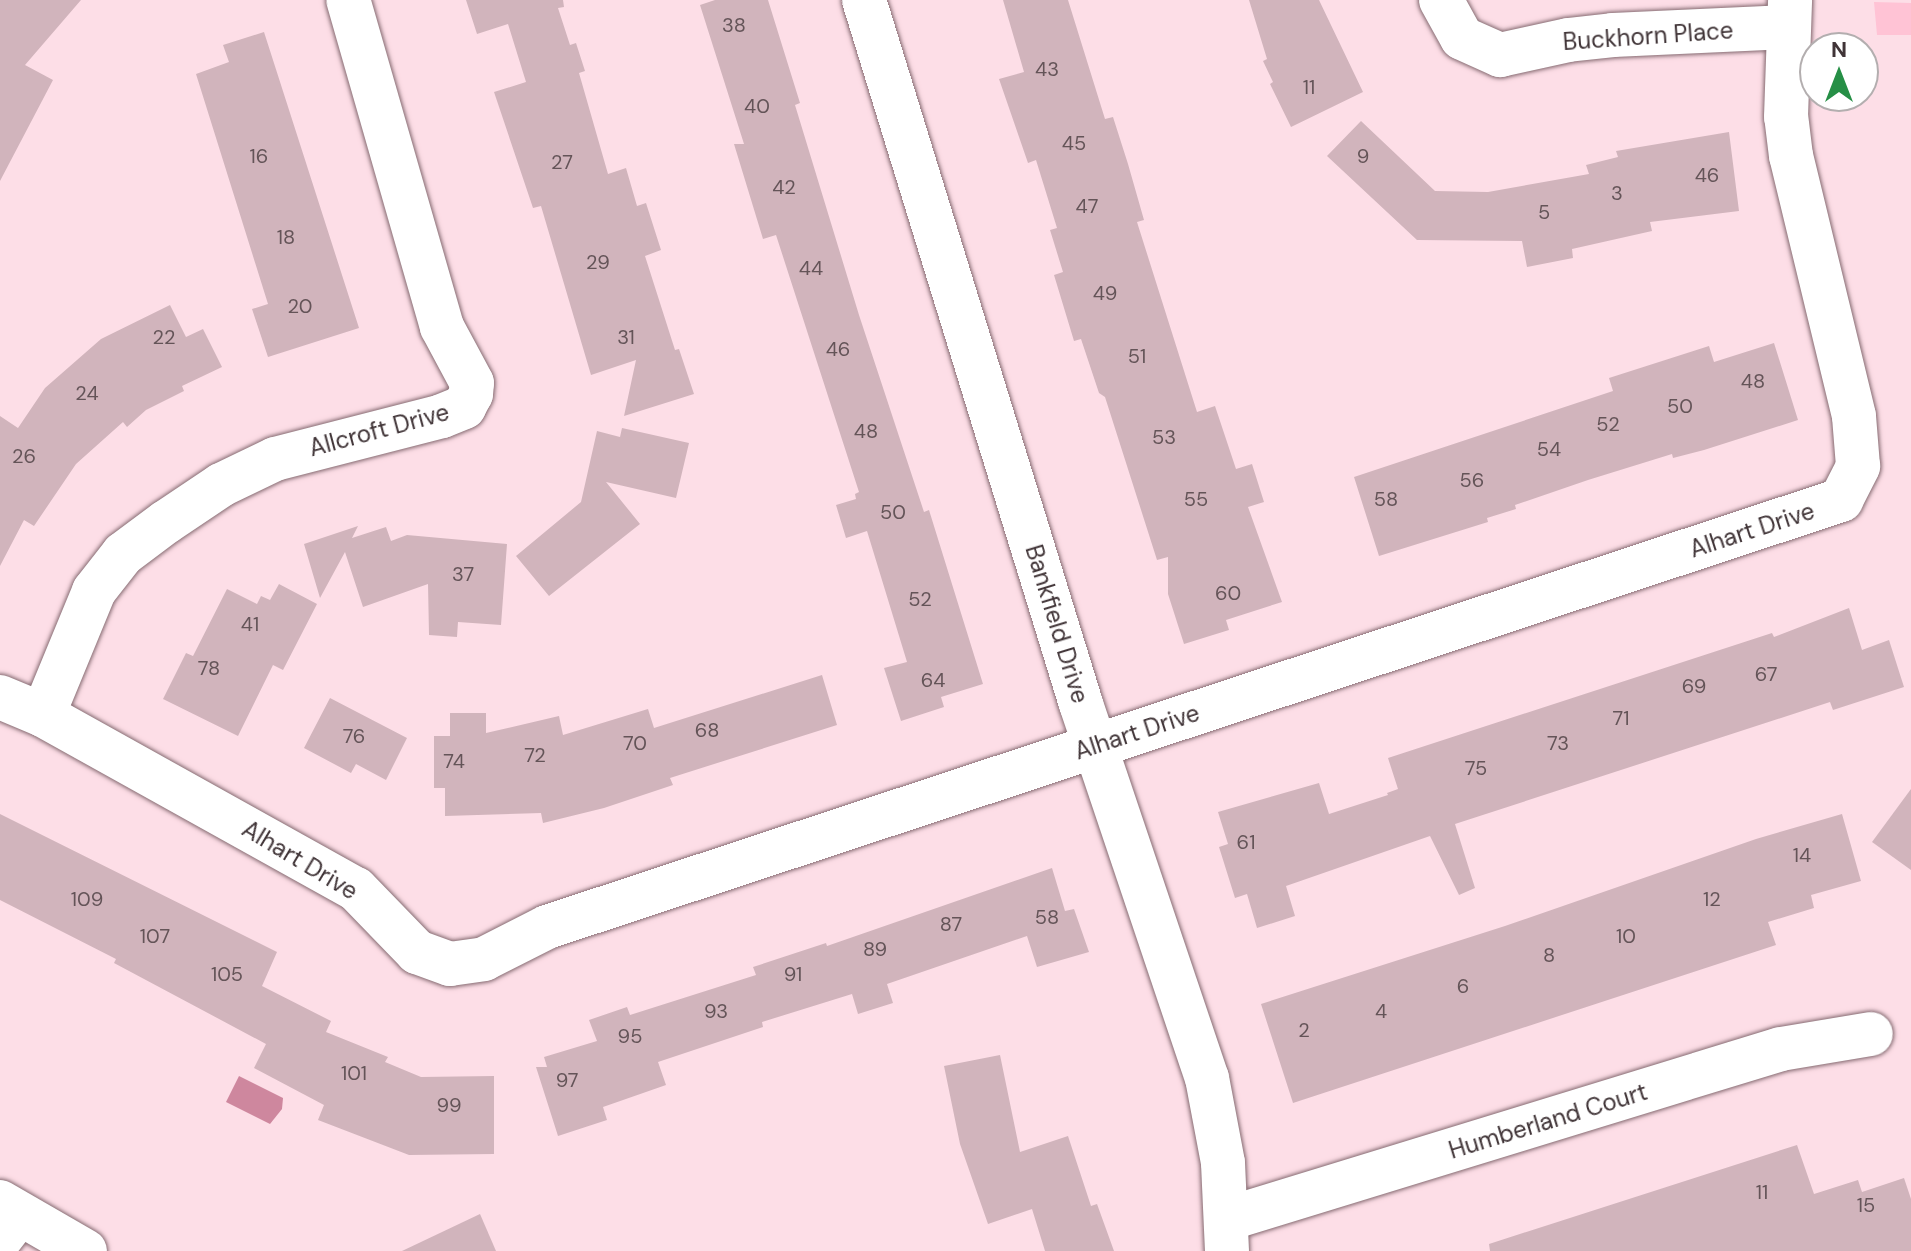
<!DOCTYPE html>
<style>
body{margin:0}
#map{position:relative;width:1911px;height:1251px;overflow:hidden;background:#fddee7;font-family:"DM Sans",sans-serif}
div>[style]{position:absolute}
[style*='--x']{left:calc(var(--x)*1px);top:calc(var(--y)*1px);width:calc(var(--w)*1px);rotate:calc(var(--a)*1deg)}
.green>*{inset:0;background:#ffc3d5}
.water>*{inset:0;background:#ce879e}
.building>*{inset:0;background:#d1b4bc}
.roads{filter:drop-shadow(0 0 2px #866b72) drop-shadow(0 0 2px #866b72)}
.minor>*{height:44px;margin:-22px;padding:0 22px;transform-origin:22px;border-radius:22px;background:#fff}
.major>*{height:44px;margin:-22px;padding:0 22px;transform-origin:22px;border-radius:22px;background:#fff}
span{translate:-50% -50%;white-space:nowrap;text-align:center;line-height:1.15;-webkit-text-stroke:7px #fff;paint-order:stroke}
.number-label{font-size:20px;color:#645458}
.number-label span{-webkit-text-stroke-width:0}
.street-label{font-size:24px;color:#403437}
.north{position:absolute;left:1799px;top:32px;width:80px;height:80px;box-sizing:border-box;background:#fff;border:2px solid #b3aeaf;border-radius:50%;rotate:0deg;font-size:22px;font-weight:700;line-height:32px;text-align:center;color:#403437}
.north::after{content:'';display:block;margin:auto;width:28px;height:36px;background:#268f46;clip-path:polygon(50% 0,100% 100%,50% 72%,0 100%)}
</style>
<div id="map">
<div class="green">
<i style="clip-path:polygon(1874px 2px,1911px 3px,1911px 35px,1877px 35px)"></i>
</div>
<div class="water">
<i style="clip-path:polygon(239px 1076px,283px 1098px,282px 1109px,270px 1124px,226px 1102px)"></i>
</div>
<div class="building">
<i style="clip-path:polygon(0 0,81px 0,25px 65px,53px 80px,0 181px)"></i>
<i style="clip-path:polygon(466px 0,563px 0,564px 7px,558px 8px,570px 45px,576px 43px,585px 71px,579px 73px,608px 174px,626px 168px,637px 206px,646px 203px,661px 250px,645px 256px,675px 350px,679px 349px,694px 394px,624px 416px,636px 360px,591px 375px,541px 206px,533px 208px,494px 92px,526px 82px,508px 24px,477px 34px)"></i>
<i style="clip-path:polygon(715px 0,768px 0,800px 103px,795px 105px,859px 315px,924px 512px,929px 510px,983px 684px,941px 697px,944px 707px,901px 721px,884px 668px,907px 662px,867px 531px,846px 538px,836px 505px,856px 499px,855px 494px,859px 492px,776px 235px,763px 239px,734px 144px,744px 144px,700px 5px)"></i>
<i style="clip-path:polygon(1003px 0,1068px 0,1105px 119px,1113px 117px,1128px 164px,1144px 220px,1137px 222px,1197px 412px,1215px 406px,1236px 469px,1252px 464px,1264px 502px,1248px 507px,1282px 602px,1226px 620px,1229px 630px,1184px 644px,1168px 594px,1168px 557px,1157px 560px,1105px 397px,1099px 393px,1081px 339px,1074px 341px,1054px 275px,1063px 272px,1050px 230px,1057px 228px,1036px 160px,1028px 163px,999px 79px,1024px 72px)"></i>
<i style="clip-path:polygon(1249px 0,1319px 0,1363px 92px,1291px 127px,1270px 84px,1273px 82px,1263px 61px,1267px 59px)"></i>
<i style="clip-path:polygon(264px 32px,359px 328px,268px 357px,252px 309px,268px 304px,196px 74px,229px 62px,223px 45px)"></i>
<i style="clip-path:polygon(1361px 121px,1435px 191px,1488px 192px,1589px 174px,1586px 165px,1618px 157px,1616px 151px,1729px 132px,1739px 211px,1650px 222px,1652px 231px,1572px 249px,1573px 258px,1527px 267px,1522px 241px,1417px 240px,1327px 156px)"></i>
<i style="clip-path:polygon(170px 305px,186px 337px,203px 329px,222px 367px,182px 386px,184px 391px,146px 410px,127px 427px,123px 422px,76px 464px,34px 526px,24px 520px,0 566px,0 416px,18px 428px,45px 388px,101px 339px)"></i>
<i style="clip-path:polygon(1774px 343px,1798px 420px,1704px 450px,1673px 458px,1672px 454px,1588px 480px,1515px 505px,1516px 509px,1487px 518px,1488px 522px,1379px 556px,1354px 477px,1613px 391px,1609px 378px,1709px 346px,1714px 362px)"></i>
<i style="clip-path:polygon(622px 428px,689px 443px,676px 498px,606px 482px,640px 524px,549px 596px,516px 556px,581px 502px,597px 431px,620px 437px)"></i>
<i style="clip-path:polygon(358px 526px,352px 538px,386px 527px,391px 541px,407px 535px,507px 544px,501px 625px,458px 622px,457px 637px,429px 635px,428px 584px,363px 607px,345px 552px,320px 598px,304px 544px)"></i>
<i style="clip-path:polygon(279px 584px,317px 604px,283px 670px,273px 665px,238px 736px,163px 699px,186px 653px,193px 656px,227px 589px,257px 604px,261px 596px,270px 600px)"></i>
<i style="clip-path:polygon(1849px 608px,1862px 650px,1889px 640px,1904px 687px,1833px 710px,1830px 702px,1455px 824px,1475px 888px,1459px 895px,1430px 836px,1286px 886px,1295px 916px,1257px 928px,1247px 894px,1235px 898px,1219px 847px,1228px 844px,1218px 812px,1319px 783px,1329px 814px,1388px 795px,1387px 793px,1398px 789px,1388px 758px,1772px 633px,1774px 637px)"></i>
<i style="clip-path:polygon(822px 675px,837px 725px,670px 778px,673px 785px,604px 808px,543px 823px,541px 813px,445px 816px,445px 788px,434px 788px,434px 736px,450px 736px,450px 713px,486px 713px,486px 733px,559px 716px,563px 735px,648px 709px,654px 728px)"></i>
<i style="clip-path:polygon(330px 698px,407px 738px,386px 780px,356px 764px,351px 773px,304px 748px)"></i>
<i style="clip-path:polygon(1911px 789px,1911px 870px,1872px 842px)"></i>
<i style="clip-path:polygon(0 814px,277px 952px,262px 986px,331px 1021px,326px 1032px,388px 1057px,385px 1062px,421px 1077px,494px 1076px,494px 1154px,409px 1155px,318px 1120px,324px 1105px,254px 1068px,266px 1044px,114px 963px,116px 959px,0 900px)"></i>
<i style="clip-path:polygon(1842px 814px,1861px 881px,1811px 895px,1814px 908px,1768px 922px,1776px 945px,1293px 1103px,1261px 1004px,1505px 926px,1756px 839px)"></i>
<i style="clip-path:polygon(1052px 868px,1065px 911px,1074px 909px,1089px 952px,1037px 967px,1027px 936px,887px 984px,893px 1003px,858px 1014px,852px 994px,762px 1022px,763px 1027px,658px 1062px,666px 1085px,603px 1107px,607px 1120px,558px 1136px,536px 1067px,547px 1067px,544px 1057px,597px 1041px,589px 1020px,627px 1007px,630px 1015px,756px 975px,753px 967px,826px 943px,827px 946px)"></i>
<i style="clip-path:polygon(1000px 1055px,1020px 1152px,1068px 1136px,1091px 1206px,1097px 1204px,1114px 1251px,1045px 1251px,1032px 1209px,988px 1224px,960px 1144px,944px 1066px)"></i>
<i style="clip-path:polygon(1797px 1145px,1814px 1194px,1858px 1180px,1862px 1192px,1904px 1178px,1911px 1199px,1911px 1251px,1490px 1251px,1489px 1244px)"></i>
<i style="clip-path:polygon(480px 1214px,496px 1251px,402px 1251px)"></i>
</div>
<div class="roads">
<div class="minor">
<i style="--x:864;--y:0;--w:737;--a:72.87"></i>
<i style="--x:1081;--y:704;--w:395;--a:71.4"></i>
<i style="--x:1207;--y:1078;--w:86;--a:79.3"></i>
<i style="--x:1223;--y:1163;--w:88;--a:87.4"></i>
<i style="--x:1441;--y:0;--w:43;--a:61.1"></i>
<i style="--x:1462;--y:38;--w:42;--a:24.1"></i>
<i style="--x:1500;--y:55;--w:70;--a:-12.4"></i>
<i style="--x:1568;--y:40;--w:45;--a:-6.3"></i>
<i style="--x:1613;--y:35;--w:175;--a:-2.6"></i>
<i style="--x:0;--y:697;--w:47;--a:22.7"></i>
<i style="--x:43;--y:715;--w:358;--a:29.1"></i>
<i style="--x:356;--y:889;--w:88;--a:45.9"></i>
<i style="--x:417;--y:952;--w:35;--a:20"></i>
<i style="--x:450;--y:964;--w:34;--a:-8"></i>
<i style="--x:484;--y:959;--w:71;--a:-26.9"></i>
<i style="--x:547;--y:927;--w:1363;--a:-18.26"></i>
<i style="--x:1841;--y:500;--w:38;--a:-63"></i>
<i style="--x:1858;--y:466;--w:50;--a:-94.6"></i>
<i style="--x:1854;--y:416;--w:268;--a:-103.6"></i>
<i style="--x:1791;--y:156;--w:39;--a:-97"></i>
<i style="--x:1786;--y:117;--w:117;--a:-88"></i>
<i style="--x:43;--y:715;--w:134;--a:-67.6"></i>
<i style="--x:94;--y:591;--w:47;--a:-51.9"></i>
<i style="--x:123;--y:554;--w:54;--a:-36.7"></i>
<i style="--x:166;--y:522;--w:66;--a:-33.9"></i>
<i style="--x:221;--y:485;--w:60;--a:-25.7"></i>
<i style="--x:275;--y:459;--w:172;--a:-14.4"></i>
<i style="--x:442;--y:416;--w:24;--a:-22"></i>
<i style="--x:464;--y:407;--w:15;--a:-62"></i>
<i style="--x:471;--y:394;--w:11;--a:-85"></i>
<i style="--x:472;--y:383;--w:64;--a:-118.2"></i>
<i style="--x:442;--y:327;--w:340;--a:-106"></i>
<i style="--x:1227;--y:1219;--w:579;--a:-17.06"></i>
<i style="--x:1781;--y:1049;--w:91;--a:-9.5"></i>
<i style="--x:0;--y:1239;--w:31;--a:-52"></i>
</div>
<div class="major">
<i style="--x:0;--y:1202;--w:98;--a:30"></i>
</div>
</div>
<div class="number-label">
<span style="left:734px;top:25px">38</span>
<span style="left:1047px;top:69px">43</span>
<span style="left:1309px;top:87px">11</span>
<span style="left:757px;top:106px">40</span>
<span style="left:1074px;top:143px">45</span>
<span style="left:259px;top:156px">16</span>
<span style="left:1363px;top:156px">9</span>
<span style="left:562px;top:162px">27</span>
<span style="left:1707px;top:175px">46</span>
<span style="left:784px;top:187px">42</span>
<span style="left:1617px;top:193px">3</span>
<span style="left:1087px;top:206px">47</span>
<span style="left:1544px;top:212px">5</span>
<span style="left:286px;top:237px">18</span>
<span style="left:598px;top:262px">29</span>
<span style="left:811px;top:268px">44</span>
<span style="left:1105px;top:293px">49</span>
<span style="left:300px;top:306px">20</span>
<span style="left:164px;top:337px">22</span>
<span style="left:626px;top:337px">31</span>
<span style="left:838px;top:349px">46</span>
<span style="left:1137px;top:356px">51</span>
<span style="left:1753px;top:381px">48</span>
<span style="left:87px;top:393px">24</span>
<span style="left:1680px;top:406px">50</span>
<span style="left:1608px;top:424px">52</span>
<span style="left:866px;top:431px">48</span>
<span style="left:1164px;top:437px">53</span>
<span style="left:1549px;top:449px">54</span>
<span style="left:24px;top:456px">26</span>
<span style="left:1472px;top:480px">56</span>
<span style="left:1196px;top:499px">55</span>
<span style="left:1386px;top:499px">58</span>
<span style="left:893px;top:512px">50</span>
<span style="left:463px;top:574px">37</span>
<span style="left:1228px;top:593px">60</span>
<span style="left:920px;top:599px">52</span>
<span style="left:250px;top:624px">41</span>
<span style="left:209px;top:668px">78</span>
<span style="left:1766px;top:674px">67</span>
<span style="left:933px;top:680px">64</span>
<span style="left:1694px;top:686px">69</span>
<span style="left:1621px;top:718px">71</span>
<span style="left:707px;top:730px">68</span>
<span style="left:354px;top:736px">76</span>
<span style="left:635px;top:743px">70</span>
<span style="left:1558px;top:743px">73</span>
<span style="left:535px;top:755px">72</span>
<span style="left:454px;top:761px">74</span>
<span style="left:1476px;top:768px">75</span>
<span style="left:1246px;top:842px">61</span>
<span style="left:1802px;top:855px">14</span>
<span style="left:87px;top:899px">109</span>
<span style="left:1712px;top:899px">12</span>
<span style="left:1047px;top:917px">58</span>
<span style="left:951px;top:924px">87</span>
<span style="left:155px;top:936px">107</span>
<span style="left:1626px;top:936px">10</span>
<span style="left:875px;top:949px">89</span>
<span style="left:1549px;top:955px">8</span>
<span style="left:227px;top:974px">105</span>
<span style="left:793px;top:974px">91</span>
<span style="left:1463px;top:986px">6</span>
<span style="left:716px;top:1011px">93</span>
<span style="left:1381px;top:1011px">4</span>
<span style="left:1304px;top:1030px">2</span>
<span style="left:630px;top:1036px">95</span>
<span style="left:354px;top:1073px">101</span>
<span style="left:567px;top:1080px">97</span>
<span style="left:449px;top:1105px">99</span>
<span style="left:1762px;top:1192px">11</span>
<span style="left:1866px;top:1205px">15</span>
</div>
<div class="street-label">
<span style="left:1648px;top:36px;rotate:-4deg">Buckhorn Place</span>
<span style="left:379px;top:430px;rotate:-15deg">Allcroft Drive</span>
<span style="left:1752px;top:530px;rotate:-18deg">Alhart Drive</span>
<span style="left:1057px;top:624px;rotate:73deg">Bankfield Drive</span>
<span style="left:1137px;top:732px;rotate:-18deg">Alhart Drive</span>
<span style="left:300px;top:860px;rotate:31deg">Alhart Drive</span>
<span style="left:1548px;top:1121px;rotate:-17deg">Humberland Court</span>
</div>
<div class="north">N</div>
</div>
